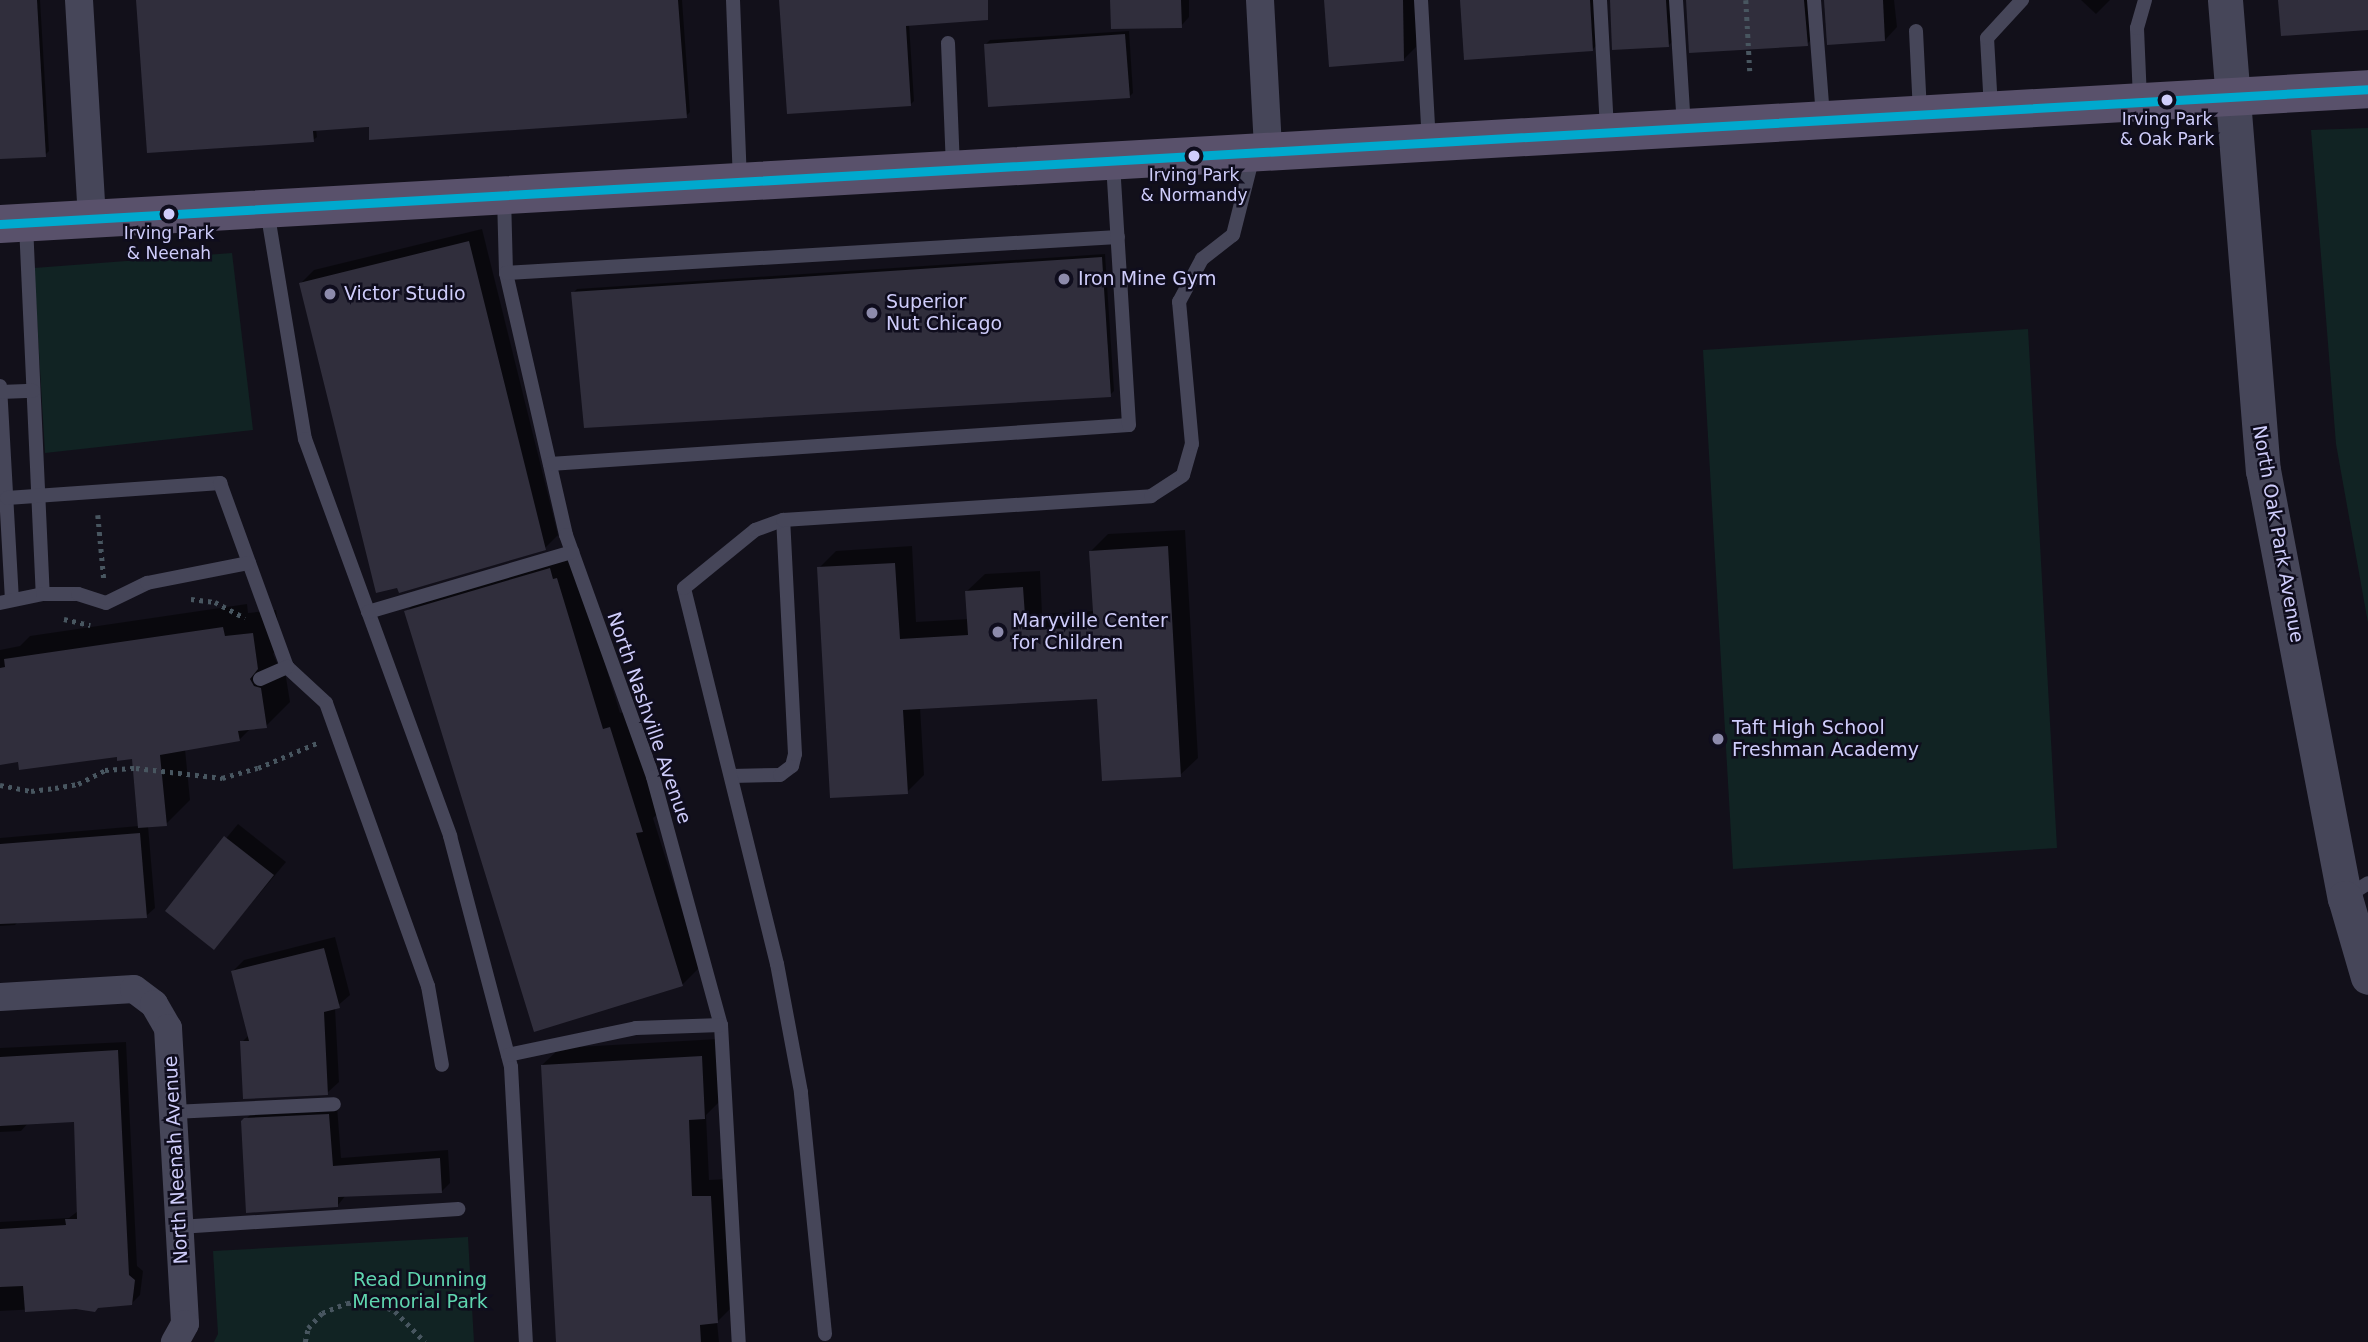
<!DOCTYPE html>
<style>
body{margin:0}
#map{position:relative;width:2368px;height:1342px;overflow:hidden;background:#12101a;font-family:"DejaVu Sans",sans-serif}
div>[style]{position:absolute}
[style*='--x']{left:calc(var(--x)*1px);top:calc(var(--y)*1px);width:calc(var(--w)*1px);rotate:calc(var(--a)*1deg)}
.green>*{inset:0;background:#112323}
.shadow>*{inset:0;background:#0007}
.building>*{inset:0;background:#302e3c}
.path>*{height:4.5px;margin-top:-2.25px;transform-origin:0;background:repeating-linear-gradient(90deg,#485660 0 3.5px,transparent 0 8.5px)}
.service>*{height:14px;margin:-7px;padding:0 7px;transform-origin:7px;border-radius:7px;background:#464659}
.minor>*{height:28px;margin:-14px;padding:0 14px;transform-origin:14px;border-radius:14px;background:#464659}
.tertiary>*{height:35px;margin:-17.5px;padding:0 17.5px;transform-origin:17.5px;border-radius:17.5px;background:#464659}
.primary>*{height:38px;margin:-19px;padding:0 19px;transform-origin:19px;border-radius:19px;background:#59516b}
.bus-1>*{height:9px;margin:-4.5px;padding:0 4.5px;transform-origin:4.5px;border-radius:4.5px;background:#00a9ce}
.dots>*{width:19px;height:19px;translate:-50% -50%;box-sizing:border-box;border:4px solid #0f0d1d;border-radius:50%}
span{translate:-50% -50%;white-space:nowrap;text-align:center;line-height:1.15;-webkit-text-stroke:5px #0f0d1d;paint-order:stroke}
.bus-label{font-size:17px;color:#cfcdfb}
.poi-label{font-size:19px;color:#cfcdfb}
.left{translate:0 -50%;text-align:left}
.street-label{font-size:19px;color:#cfcdfb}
.park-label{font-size:19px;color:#5fd5af}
</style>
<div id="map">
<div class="green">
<i style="clip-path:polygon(2368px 128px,2368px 623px,2336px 444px,2311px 130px)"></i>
<i style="clip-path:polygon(232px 253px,253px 430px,45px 453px,34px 268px)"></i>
<i style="clip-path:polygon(2028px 329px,2057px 848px,1733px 869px,1703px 350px)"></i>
<i style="clip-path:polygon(468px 1237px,474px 1342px,214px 1342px,218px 1334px,213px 1251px)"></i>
</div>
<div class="shadow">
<i style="clip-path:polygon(0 0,40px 0,49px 151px,45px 155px,0 158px)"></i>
<i style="clip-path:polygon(138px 0,682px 0,690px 112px,686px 116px,316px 129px,317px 137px,313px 140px)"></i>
<i style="clip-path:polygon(781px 0,980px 0,909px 24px,914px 101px,910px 105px)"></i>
<i style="clip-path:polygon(1112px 0,1189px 0,1189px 17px,1181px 26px)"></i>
<i style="clip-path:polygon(1326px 0,1416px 0,1416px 47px,1403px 60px)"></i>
<i style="clip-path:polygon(1462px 0,1603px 0,1605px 37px,1592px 50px)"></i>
<i style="clip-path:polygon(1611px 0,1679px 0,1681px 33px,1669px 45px)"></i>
<i style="clip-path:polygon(1687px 0,1817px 0,1819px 32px,1807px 44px)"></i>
<i style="clip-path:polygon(1825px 0,1894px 0,1897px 27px,1885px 40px)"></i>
<i style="clip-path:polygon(2081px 0,2110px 0,2096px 14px)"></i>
<i style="clip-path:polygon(1129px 31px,1133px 93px,1129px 97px,986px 44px,990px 40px)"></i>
<i style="clip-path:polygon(482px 229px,558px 535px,545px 548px,301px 283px,314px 270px)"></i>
<i style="clip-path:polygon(1105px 254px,1114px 391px,1110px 395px,573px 293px,577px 289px)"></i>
<i style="clip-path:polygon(1185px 530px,1198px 758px,1180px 775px,1099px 697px,920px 707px,924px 775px,907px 792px,819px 568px,836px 551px,912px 546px,916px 622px,969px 619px,967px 591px,985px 574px,1040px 571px,1042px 614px,1094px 611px,1091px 551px,1108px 534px)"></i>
<i style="clip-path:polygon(568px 552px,574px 562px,620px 713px,628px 711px,659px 813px,653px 818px,700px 967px,683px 984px,536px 1030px,406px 612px,423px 595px)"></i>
<i style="clip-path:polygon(247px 604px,248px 613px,276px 610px,281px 644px,273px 654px,277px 663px,284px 665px,290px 702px,266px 726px,251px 728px,239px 740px,185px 749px,190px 800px,166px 824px,148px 826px,155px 908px,146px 916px,19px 921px,15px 925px,0 926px,0 838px,139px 826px,134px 757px,118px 755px,0 763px,0 650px,20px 646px,30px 636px)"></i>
<i style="clip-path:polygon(238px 824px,286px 862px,214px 948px,167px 910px)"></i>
<i style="clip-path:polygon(335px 937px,350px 995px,335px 1008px,339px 1082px,327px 1093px,242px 1042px,249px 1035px,233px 971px,244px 960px)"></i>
<i style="clip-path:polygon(718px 1039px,721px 1100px,706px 1115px,709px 1180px,727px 1179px,735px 1304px,717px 1322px,719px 1342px,558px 1342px,542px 1065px,560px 1048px)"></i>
<i style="clip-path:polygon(126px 1042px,137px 1266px,143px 1271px,140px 1295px,131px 1304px,0 1311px,0 1222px,69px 1218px,78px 1211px,75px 1120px,29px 1122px,21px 1131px,0 1132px,0 1048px)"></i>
<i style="clip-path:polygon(337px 1106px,341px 1158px,448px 1150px,450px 1183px,441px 1192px,346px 1195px,338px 1205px,243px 1122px,255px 1110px)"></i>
</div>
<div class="building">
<i style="clip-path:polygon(0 0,37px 0,46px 157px,0 159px)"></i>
<i style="clip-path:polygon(136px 0,678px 0,687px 118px,369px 140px,369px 127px,313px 131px,314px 142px,147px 153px)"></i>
<i style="clip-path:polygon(779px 0,988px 0,988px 20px,906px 26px,911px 106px,787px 114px)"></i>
<i style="clip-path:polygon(1110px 0,1181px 0,1182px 28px,1111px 29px)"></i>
<i style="clip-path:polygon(1324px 0,1403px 0,1404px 61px,1329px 67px)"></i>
<i style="clip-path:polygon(1460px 0,1590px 0,1593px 51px,1464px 60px)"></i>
<i style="clip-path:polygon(1610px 0,1666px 0,1669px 47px,1612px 50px)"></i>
<i style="clip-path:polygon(1686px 0,1804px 0,1808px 46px,1689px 53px)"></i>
<i style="clip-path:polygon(1824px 0,1883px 0,1885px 41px,1827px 45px)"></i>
<i style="clip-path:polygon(2278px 0,2368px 0,2368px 30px,2281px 36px)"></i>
<i style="clip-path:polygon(1125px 34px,1130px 98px,988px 107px,984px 44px)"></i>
<i style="clip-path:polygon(469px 241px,546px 550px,399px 593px,397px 588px,376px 593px,299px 283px)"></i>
<i style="clip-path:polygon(1102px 257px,1111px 397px,584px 428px,571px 292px)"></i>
<i style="clip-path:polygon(1168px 546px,1181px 777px,1102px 781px,1097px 699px,903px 710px,908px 794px,830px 798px,817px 567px,895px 563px,900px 639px,968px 635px,965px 591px,1023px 587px,1026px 630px,1094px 627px,1089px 551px)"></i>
<i style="clip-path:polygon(550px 568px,553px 579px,557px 578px,603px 729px,610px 727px,643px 832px,636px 833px,683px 986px,534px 1032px,404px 611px)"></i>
<i style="clip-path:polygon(223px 627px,225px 636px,253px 633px,258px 669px,250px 679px,254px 686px,261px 688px,267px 728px,238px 731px,240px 741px,160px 755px,167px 826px,138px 828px,132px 759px,117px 761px,117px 757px,19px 770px,18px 762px,0 765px,0 668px,5px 667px,4px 659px)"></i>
<i style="clip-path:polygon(140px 833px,147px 918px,0 924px,0 844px)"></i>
<i style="clip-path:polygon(224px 836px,274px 875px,214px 950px,165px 911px)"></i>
<i style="clip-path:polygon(324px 948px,340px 1008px,324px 1012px,328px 1095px,243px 1099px,240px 1041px,249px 1041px,231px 971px)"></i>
<i style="clip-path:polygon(118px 1050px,129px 1275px,135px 1280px,132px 1305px,98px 1308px,95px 1312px,76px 1309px,25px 1312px,23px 1286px,0 1287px,0 1229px,66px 1225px,65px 1219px,77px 1219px,74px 1122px,0 1126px,0 1057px)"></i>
<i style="clip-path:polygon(702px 1056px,705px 1119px,689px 1120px,692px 1196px,711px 1196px,718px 1323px,700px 1325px,701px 1342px,556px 1342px,541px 1065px)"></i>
<i style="clip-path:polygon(329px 1114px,333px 1166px,440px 1158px,442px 1193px,338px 1197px,338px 1207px,246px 1213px,241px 1121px,244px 1118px)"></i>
</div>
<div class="path">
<i style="--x:1746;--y:0;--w:71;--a:86.8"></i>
<i style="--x:98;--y:515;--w:65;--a:84.7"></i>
<i style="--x:191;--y:599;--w:24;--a:7"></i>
<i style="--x:215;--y:602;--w:34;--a:28"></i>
<i style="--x:64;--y:619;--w:27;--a:13"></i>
<i style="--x:0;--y:785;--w:32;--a:11"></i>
<i style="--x:31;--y:791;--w:24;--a:-7"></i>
<i style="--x:55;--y:788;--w:23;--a:-10"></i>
<i style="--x:78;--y:784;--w:30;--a:-27"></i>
<i style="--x:105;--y:770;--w:31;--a:-4"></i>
<i style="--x:136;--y:768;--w:87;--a:6.6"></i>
<i style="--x:222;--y:778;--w:37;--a:-16"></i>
<i style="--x:258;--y:768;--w:64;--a:-23"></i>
<i style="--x:305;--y:1342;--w:14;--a:-78"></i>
<i style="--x:308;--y:1328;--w:21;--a:-47"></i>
<i style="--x:322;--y:1313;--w:27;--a:-22"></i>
<i style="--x:347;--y:1303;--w:25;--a:-2"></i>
<i style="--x:372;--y:1302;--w:25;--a:21"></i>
<i style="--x:395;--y:1311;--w:43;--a:45.9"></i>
</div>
<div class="service">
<i style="--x:733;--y:0;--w:180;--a:87.8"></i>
<i style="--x:1421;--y:0;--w:141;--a:86.8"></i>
<i style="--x:1600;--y:0;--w:130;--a:86.9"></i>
<i style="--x:1676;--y:0;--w:126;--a:86.4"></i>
<i style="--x:1814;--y:0;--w:118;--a:85.6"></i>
<i style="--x:1916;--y:31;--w:82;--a:87.2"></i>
<i style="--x:948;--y:43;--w:124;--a:87.7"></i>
<i style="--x:2140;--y:100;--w:72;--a:-92.4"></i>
<i style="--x:2137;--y:28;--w:29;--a:-74"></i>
<i style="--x:1991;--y:109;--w:71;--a:-93.2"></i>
<i style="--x:1987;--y:38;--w:52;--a:-47.4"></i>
<i style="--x:504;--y:196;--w:77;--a:88.5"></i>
<i style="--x:506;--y:273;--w:269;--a:77.1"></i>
<i style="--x:566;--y:535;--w:257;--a:70.2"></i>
<i style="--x:653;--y:777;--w:257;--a:74.7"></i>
<i style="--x:721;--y:1025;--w:318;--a:86.8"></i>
<i style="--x:267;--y:210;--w:232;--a:80.6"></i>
<i style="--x:305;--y:439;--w:423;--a:69.9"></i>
<i style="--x:450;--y:836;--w:239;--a:75.2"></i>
<i style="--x:511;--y:1067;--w:275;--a:86.9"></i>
<i style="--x:26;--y:225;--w:369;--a:87.4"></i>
<i style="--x:506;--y:273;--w:613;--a:-3.37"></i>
<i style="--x:0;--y:386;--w:212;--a:86.8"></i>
<i style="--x:0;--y:392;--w:33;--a:-2"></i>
<i style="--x:550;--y:464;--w:580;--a:-3.85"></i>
<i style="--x:1129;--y:425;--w:264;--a:-93.5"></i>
<i style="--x:7;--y:498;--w:214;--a:-4"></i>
<i style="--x:220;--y:483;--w:196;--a:70"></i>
<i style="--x:287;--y:667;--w:53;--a:42.7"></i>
<i style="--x:326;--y:703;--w:301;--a:70.2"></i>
<i style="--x:428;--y:986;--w:80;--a:80"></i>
<i style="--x:0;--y:603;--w:44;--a:-11.8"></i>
<i style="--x:43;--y:594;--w:35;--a:0"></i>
<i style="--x:78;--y:594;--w:29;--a:18"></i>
<i style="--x:106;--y:603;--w:46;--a:-26"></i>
<i style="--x:147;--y:583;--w:104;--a:-11.1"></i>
<i style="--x:368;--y:612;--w:213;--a:-16.4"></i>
<i style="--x:260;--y:679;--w:30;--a:-24"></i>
<i style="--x:731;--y:776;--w:49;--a:-1.2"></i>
<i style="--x:780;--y:775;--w:15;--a:-37"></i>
<i style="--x:792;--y:766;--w:12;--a:-76"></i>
<i style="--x:795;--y:754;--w:234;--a:-92.9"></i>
<i style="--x:2346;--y:897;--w:26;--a:-32"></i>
<i style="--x:508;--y:1055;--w:131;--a:-11.9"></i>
<i style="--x:636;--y:1028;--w:85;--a:-2"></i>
<i style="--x:173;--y:1112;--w:161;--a:-2.8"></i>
<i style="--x:179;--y:1227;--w:280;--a:-3.7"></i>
<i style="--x:825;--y:1334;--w:243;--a:-95.7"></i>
<i style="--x:801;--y:1092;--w:130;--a:-100.6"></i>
<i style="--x:777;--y:964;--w:387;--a:-103.9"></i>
<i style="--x:684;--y:588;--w:92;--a:-39.2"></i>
<i style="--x:755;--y:530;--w:30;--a:-20"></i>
<i style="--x:783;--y:520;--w:369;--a:-3.7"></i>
<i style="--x:1151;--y:496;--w:38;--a:-33"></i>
<i style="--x:1183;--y:475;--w:32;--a:-74"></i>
<i style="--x:1192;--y:444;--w:143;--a:-95.2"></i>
<i style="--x:1179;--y:302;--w:49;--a:-61.9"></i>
<i style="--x:1202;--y:259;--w:39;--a:-38"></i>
<i style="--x:1233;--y:235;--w:81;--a:-75.8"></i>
</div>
<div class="minor">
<i style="--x:79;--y:0;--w:219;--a:86.6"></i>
<i style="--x:1260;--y:0;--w:150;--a:86.9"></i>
<i style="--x:0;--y:997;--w:134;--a:-3.4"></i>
<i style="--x:134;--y:989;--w:25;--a:37"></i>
<i style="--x:154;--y:1004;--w:28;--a:60"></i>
<i style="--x:168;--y:1028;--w:296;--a:86.7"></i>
<i style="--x:185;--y:1324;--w:21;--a:119"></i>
</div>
<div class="tertiary">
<i style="--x:2225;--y:0;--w:472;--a:85.4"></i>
<i style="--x:2263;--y:470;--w:436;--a:79.2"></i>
<i style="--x:2345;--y:898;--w:82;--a:73.8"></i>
</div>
<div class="primary">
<i style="--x:0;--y:224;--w:2372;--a:-3.26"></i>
</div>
<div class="bus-1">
<i style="--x:0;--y:224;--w:2372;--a:-3.26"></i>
</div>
<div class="dots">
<i style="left:2167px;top:100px;background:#cfcdfb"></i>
<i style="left:1194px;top:156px;background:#cfcdfb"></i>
<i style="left:169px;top:214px;background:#cfcdfb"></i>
<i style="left:1064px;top:279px;background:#8d8bac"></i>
<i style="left:330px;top:294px;background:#8d8bac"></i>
<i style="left:872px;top:313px;background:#8d8bac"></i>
<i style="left:998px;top:632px;background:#8d8bac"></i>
<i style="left:1718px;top:739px;background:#8d8bac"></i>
</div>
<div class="bus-label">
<span style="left:2167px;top:130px">Irving Park<br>&amp; Oak Park</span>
<span style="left:1194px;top:186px">Irving Park<br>&amp; Normandy</span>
<span style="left:169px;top:244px">Irving Park<br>&amp; Neenah</span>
</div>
<div class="poi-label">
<span class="left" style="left:1078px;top:279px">Iron Mine Gym</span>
<span class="left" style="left:344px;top:294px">Victor Studio</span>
<span class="left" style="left:886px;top:313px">Superior<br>Nut Chicago</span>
<span class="left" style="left:1012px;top:632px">Maryville Center<br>for Children</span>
<span class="left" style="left:1732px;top:739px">Taft High School<br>Freshman Academy</span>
</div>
<div class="street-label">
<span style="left:2278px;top:534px;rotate:80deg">North Oak Park Avenue</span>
<span style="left:649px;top:718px;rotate:71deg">North Nashville Avenue</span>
<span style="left:176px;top:1160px;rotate:-93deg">North Neenah Avenue</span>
</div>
<div class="park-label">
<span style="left:420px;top:1291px">Read Dunning<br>Memorial Park</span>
</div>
</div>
